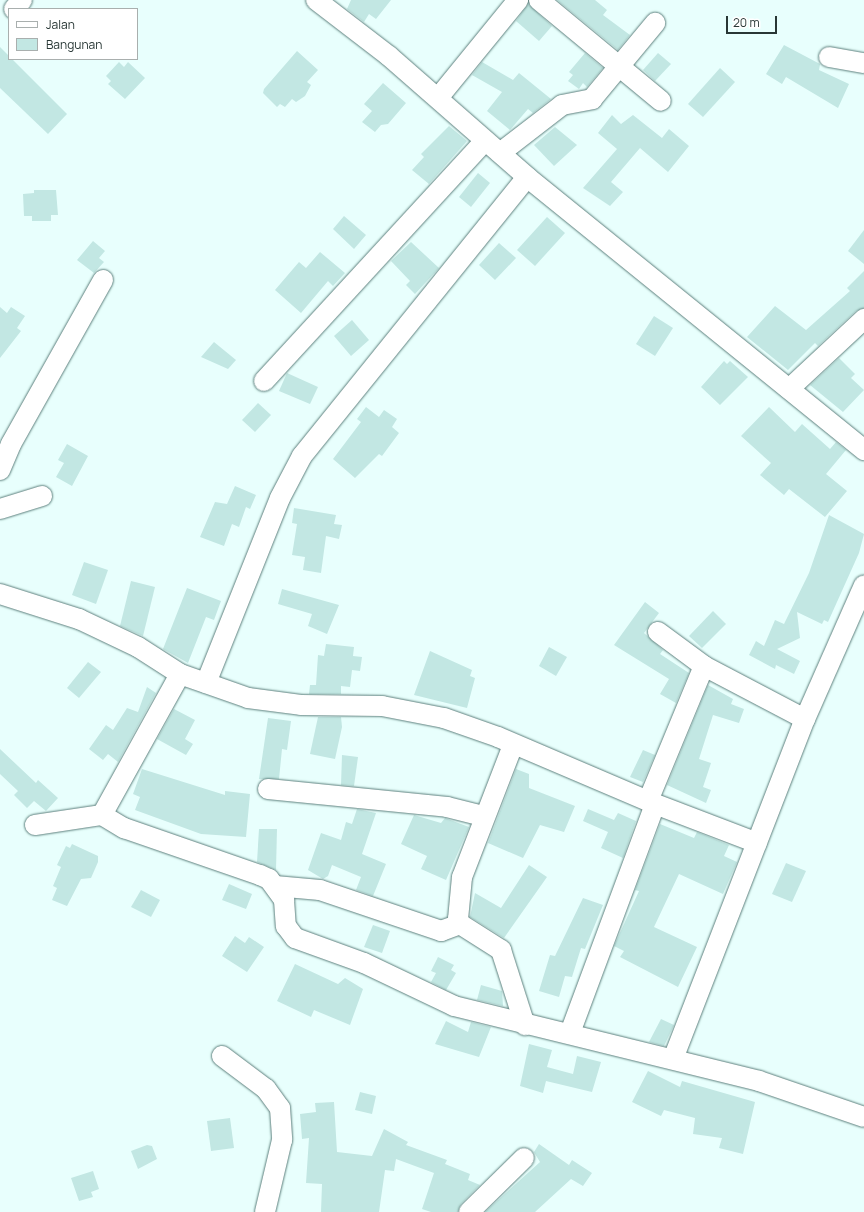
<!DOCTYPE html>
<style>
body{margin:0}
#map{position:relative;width:864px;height:1212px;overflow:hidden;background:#e8fffd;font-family:Manrope,sans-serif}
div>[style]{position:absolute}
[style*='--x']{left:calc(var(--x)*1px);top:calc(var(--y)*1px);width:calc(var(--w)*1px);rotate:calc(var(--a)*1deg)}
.building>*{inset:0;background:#c2e7e3}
.roads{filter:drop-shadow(0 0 1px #5d807d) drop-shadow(0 0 1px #5d807d)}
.minor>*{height:20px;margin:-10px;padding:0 10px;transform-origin:10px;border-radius:10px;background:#fff}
span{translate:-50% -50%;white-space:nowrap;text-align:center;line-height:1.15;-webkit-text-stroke:3px #fff;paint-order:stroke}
.legend{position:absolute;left:8px;top:8px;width:130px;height:52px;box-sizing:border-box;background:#fff;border:1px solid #a9afae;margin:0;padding:5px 7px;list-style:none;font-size:12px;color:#283735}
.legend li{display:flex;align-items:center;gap:8px;height:20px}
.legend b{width:20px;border:1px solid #a9afae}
.scale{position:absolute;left:726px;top:16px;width:51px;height:18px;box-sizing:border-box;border:2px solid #283735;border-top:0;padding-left:5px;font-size:12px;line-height:14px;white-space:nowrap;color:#283735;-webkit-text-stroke:3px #fff;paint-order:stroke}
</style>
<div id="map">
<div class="building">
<i style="clip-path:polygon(351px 0,391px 0,376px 19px,369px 14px,364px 22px,347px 9px)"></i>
<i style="clip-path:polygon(557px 0,595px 0,607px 10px,603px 15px,630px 35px,618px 50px)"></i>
<i style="clip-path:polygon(528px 4px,552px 26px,539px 41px,516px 21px)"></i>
<i style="clip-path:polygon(784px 45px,820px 64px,819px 70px,849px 84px,838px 108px,786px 77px,782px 84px,766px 74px)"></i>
<i style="clip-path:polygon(0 47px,67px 114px,48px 134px,0 88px)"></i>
<i style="clip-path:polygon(297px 51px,318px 70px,307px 82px,311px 85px,305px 96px,296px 102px,292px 99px,285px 107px,280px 104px,277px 107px,263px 93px,264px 89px)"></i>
<i style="clip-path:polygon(585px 53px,603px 68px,587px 87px,583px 83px,579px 89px,568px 81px,573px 75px,569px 72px)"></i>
<i style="clip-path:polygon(658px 53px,671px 64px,655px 81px,643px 70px)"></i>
<i style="clip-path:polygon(119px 62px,124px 67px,128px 62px,145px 78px,125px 99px,108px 84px,111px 81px,106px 76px)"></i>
<i style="clip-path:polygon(482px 62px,513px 80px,519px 73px,551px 99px,533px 113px,528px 109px,510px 130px,487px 111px,502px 92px,472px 75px)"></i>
<i style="clip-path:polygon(720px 68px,735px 82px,703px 117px,688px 104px)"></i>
<i style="clip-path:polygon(383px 83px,406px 103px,388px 124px,381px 125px,375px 132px,362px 122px,372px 111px,364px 104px)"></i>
<i style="clip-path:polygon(612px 115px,621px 124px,633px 115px,662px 138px,669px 129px,689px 146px,668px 172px,640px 148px,611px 182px,623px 192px,610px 206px,583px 188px,617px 149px,598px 133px)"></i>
<i style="clip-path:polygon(449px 126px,467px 141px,429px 184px,412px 170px,424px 157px,421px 154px)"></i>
<i style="clip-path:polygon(555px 127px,577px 145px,554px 166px,534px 145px)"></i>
<i style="clip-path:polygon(478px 173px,490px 183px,471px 207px,459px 197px)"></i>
<i style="clip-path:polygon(34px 190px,56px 190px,58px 215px,51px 215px,51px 221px,32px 221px,32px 216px,24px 216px,23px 194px,34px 193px)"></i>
<i style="clip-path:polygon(344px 216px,366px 235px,354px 249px,333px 229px)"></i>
<i style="clip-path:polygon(547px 217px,565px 233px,535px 266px,517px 250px)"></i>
<i style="clip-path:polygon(864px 230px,864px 264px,848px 251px)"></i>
<i style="clip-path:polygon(93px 241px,105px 251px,99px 258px,104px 262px,94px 273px,77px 260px)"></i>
<i style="clip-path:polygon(411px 242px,439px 268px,415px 294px,406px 285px,410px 281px,391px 261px)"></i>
<i style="clip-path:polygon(499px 243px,516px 258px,495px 280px,479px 265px)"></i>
<i style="clip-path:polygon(320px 252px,345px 273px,333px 286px,328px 281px,301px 313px,275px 290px,299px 262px,306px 268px)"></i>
<i style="clip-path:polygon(864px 271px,864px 308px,856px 311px,818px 346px,815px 343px,788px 370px,747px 337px,775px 306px,806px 330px,850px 291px,847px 288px)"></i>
<i style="clip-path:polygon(0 307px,7px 313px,11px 307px,25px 316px,17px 328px,21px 331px,0 358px)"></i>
<i style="clip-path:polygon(654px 316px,673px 328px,655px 356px,636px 344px)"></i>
<i style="clip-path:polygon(352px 320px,369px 340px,351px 356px,334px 336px)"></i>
<i style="clip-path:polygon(214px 342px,236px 360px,228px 369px,201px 357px)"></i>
<i style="clip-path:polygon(839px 358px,855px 374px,851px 378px,864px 390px,843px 412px,810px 385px)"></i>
<i style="clip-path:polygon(724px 361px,727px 364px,730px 361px,748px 377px,720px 405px,701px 387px)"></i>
<i style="clip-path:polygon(287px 373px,318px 387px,310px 404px,279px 391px)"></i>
<i style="clip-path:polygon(258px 403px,271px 415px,255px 432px,242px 420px)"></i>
<i style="clip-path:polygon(366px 407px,379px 417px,384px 410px,397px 419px,392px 427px,399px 433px,382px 456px,379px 454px,355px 478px,333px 459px,361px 422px,357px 419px)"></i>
<i style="clip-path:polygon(769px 407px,795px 432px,802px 424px,830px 449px,836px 442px,846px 450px,826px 474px,847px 491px,825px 517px,789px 489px,784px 495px,760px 475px,771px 463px,741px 436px)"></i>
<i style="clip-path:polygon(67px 444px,88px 456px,72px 486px,56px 477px,64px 463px,58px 460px)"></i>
<i style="clip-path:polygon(235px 486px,256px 495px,250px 509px,246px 507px,239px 527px,232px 524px,224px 546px,200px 537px,215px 502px,227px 504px)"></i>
<i style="clip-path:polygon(294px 508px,336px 515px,334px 524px,342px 525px,339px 539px,326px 536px,321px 573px,303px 570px,305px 557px,292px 555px,297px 524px,292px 523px)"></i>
<i style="clip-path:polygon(829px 515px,864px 534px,859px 553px,828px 622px,824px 620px,822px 624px,797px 612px,800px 638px,777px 649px,800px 661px,794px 674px,776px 665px,775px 669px,749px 655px,756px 641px,764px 646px,775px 620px,784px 624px,809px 573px)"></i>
<i style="clip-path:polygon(84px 562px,108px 570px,96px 604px,72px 595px)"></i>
<i style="clip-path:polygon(131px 581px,155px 587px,143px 636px,120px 626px)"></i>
<i style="clip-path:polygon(187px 588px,221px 601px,214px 620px,206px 617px,188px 663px,163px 649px)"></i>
<i style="clip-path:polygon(282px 589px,339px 605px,327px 634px,308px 626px,312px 614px,278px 604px)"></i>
<i style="clip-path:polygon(645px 602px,659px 613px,644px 633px,663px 650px,660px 654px,689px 673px,676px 703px,660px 694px,669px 679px,614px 645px)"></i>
<i style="clip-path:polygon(713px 611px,726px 624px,702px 648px,689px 636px)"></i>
<i style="clip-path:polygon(326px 644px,354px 647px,353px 656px,362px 657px,360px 671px,352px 670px,350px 687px,341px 686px,341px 694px,309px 694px,310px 685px,316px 685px,318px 655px,324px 656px)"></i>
<i style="clip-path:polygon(549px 647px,567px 657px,556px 676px,539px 666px)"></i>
<i style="clip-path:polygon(430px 651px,472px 670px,470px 676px,475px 678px,467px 708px,414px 695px)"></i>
<i style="clip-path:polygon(88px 662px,101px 672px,79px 698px,67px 688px)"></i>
<i style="clip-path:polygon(708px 685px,733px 699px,731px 704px,744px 709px,739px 723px,713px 715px,699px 759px,711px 763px,703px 787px,711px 790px,706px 803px,667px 785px)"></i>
<i style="clip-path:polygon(147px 687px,156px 693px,118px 762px,108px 754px,103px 760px,89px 749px,106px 725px,113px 730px,127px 708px,138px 712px)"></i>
<i style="clip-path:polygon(174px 709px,195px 720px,185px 739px,193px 744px,186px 755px,157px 739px)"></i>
<i style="clip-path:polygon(318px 717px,341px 717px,342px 727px,335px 759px,310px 754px)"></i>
<i style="clip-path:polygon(268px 718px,291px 721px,287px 750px,282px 749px,279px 779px,259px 779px)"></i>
<i style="clip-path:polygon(0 749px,36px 783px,38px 780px,58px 798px,46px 811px,34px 801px,27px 808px,14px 795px,18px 791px,0 774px)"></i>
<i style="clip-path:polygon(643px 750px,655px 755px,643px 782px,630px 777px)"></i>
<i style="clip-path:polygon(342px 755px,358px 757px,354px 786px,341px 785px)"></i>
<i style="clip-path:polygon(142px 769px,225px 795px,225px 791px,250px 794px,246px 837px,201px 834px,135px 810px,140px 797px,133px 794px)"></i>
<i style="clip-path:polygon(516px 769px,529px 774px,529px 788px,575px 806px,564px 832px,540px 825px,523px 858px,488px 843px)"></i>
<i style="clip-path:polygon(357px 809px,376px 813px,362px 854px,386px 864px,373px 896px,356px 890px,361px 877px,332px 865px,328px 876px,323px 879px,308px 870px,321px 833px,341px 840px,346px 822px,352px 824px)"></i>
<i style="clip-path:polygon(588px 809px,614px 820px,618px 813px,636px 821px,623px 858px,601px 848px,608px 832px,583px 821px)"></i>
<i style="clip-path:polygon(414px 815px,441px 823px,445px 818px,469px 827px,446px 880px,421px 869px,427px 856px,401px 844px)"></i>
<i style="clip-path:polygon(660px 824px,694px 838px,697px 832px,729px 845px,724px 856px,737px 862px,723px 894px,679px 874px,654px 927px,697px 947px,678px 987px,620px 957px,624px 951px,614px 946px,639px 891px,635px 890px)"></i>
<i style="clip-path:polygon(259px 829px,277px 829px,276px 870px,257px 862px)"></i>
<i style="clip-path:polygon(72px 844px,98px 856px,98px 862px,91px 878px,81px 879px,67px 906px,52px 900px,57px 888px,53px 886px,61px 867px,57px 865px,66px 846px,70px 848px)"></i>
<i style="clip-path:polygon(786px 863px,806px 871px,792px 902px,772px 894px)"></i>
<i style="clip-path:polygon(529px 865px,547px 877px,504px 938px,470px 917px,475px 893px,501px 908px)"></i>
<i style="clip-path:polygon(229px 884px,252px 894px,246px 909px,222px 900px)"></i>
<i style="clip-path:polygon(141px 890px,160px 900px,151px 917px,131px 907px)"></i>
<i style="clip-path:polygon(583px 898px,603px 905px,585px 949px,581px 948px,572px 977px,565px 976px,559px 997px,539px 991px,550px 955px,555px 956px)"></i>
<i style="clip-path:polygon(373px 925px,390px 931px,382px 953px,364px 947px)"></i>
<i style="clip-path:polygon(235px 936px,245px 943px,249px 937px,264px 947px,247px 972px,222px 956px)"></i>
<i style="clip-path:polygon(438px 957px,454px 965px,451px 970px,456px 973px,446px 990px,431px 982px,436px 973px,431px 971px)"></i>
<i style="clip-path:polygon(295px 964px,338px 984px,345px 978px,363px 989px,350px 1025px,314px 1010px,311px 1017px,277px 1001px)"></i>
<i style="clip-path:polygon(481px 985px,502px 991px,503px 1006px,477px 1000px)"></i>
<i style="clip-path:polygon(661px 1019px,674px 1025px,664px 1046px,649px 1042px)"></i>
<i style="clip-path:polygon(446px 1021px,468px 1032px,471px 1022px,491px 1027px,479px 1057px,435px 1044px)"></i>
<i style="clip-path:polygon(529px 1044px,552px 1050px,547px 1067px,573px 1074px,577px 1056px,601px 1062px,592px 1092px,546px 1081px,543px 1093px,520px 1086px)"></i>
<i style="clip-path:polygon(648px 1071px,680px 1087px,682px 1081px,755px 1102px,743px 1154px,719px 1148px,722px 1138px,693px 1134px,695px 1118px,664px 1110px,661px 1116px,632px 1102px)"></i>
<i style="clip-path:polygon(360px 1092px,376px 1096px,372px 1114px,355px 1110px)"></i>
<i style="clip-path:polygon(334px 1102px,337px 1152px,372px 1156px,384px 1129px,408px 1142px,406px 1145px,447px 1160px,445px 1164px,470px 1174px,468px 1180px,480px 1185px,461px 1204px,458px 1212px,431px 1212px,422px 1209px,434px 1173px,396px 1159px,394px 1171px,385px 1170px,379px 1212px,321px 1212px,322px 1184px,306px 1183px,309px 1138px,302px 1139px,300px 1114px,316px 1112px,315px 1103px)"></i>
<i style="clip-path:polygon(230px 1118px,234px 1148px,211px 1151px,207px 1121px)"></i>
<i style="clip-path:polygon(539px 1144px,569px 1165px,572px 1160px,592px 1173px,583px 1186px,571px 1179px,535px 1212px,485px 1212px,540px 1162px,534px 1152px)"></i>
<i style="clip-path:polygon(147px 1145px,152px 1146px,157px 1159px,138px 1169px,131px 1151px)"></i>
<i style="clip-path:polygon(93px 1171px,99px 1189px,91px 1192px,93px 1197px,79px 1201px,71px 1178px)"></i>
</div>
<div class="roads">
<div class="minor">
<i style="--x:316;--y:0;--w:92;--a:37.5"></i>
<i style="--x:389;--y:56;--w:184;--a:41.2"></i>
<i style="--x:527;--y:177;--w:434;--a:39"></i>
<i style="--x:539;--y:0;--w:158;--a:39.6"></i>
<i style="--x:14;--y:9;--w:12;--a:-48"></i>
<i style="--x:829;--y:57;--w:36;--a:10"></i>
<i style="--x:438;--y:98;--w:127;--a:-50.8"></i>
<i style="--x:500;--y:153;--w:78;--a:-37.7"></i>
<i style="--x:562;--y:105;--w:31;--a:-11"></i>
<i style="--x:592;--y:99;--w:99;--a:-50.3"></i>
<i style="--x:264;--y:381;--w:326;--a:-47.4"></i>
<i style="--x:789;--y:389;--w:103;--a:-43"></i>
<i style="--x:0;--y:470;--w:28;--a:-67"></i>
<i style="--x:11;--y:444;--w:188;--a:-60.7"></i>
<i style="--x:0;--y:509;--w:44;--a:-17.2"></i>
<i style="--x:0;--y:594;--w:83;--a:17.6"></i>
<i style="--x:79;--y:619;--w:65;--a:25.4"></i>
<i style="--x:138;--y:647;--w:50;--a:32.7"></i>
<i style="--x:180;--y:674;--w:72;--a:19.4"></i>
<i style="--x:248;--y:698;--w:53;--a:7.5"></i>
<i style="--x:301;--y:705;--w:81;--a:0.7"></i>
<i style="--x:382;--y:706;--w:63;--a:11"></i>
<i style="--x:444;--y:718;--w:57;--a:19.4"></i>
<i style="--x:498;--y:737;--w:171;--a:23.1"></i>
<i style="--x:655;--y:804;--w:109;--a:20.9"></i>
<i style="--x:658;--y:632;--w:57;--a:36.5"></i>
<i style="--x:704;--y:666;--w:114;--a:27.7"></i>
<i style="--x:206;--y:683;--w:199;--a:-68.2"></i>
<i style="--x:280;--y:498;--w:47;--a:-62.4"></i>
<i style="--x:302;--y:456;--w:358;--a:-51.1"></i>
<i style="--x:513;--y:745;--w:142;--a:111.1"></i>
<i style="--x:462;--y:877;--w:42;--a:95.4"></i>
<i style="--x:458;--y:919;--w:5;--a:68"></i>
<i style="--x:460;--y:924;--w:49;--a:32.4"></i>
<i style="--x:501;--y:950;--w:79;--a:72.3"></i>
<i style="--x:268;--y:789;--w:180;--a:5.7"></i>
<i style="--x:447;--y:807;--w:37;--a:14"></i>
<i style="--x:648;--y:801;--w:146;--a:-67.5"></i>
<i style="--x:102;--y:815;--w:161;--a:-61"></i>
<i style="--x:35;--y:825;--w:68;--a:-8.5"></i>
<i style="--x:102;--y:815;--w:26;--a:31"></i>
<i style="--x:124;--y:828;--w:144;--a:19.1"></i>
<i style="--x:260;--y:875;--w:10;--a:24"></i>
<i style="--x:269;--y:879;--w:26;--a:54"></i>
<i style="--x:284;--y:900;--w:26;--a:86"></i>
<i style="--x:286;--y:926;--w:15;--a:53"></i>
<i style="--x:295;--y:938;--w:73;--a:19.9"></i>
<i style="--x:364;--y:963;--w:100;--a:25.5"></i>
<i style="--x:454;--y:1006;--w:314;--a:13.8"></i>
<i style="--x:759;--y:1081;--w:111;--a:18.9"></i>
<i style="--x:275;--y:886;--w:45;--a:5.1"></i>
<i style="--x:320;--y:890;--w:128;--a:18.7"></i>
<i style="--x:441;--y:931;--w:20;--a:-20"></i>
<i style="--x:570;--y:1033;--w:244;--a:-69.6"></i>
<i style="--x:222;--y:1056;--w:55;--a:36.9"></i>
<i style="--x:266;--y:1089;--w:24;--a:54"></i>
<i style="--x:280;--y:1108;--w:32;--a:86"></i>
<i style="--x:282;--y:1140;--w:74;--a:103.3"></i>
<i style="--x:673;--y:1059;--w:365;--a:-68.8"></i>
<i style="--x:805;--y:719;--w:146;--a:-66.2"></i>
<i style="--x:469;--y:1212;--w:77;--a:-44.5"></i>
</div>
</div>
<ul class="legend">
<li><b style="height:5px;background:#fff"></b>Jalan</li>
<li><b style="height:11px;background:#c2e7e3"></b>Bangunan</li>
</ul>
<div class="scale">20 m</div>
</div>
